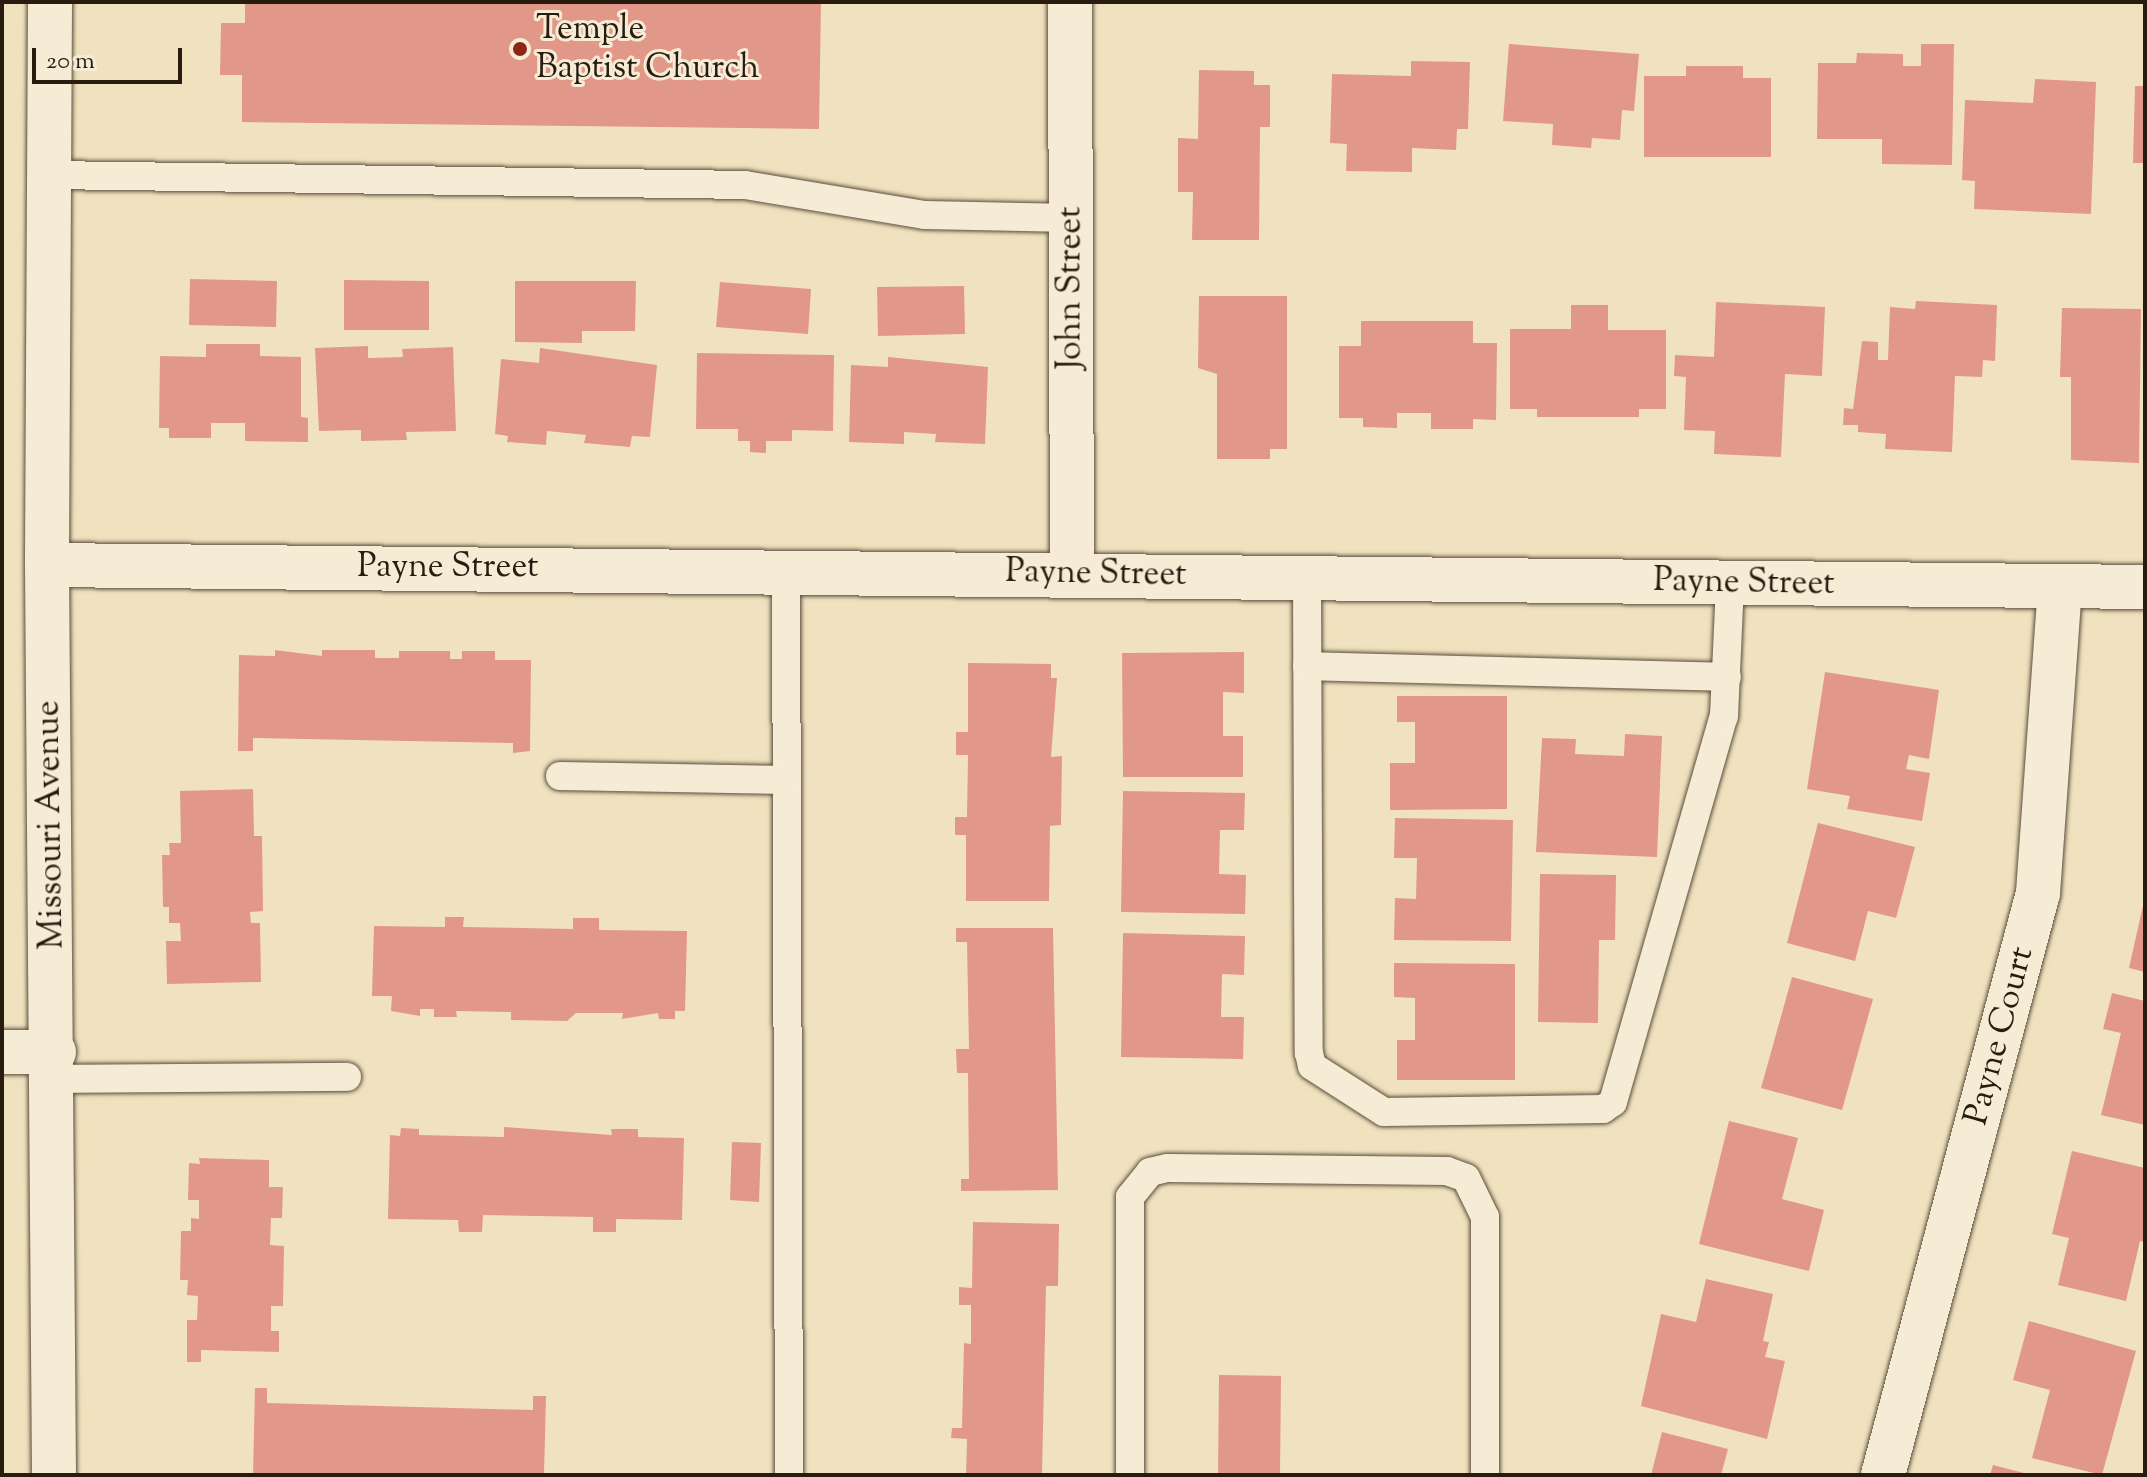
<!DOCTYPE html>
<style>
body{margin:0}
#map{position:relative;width:2147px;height:1477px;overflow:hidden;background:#f1e2bf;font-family:"Sorts Mill Goudy",serif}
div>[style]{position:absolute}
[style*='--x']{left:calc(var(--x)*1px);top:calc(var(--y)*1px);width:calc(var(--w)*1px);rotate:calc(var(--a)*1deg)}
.building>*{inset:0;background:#e19889}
.roads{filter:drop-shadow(0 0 2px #5a4e3c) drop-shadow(0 0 2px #5a4e3c)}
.lane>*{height:28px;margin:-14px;padding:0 14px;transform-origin:14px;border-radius:14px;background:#f6ecd5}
.street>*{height:44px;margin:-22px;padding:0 22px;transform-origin:22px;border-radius:22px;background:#f6ecd5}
.secondary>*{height:44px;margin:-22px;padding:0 22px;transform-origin:22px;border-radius:22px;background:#f6ecd5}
.dots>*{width:22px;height:22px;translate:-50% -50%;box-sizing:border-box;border:4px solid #f6ecd5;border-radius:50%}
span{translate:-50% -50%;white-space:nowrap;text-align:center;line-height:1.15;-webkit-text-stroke:6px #f6ecd5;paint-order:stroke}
.poi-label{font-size:34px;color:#281c11}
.left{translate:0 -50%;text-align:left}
.street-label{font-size:34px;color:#281c11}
.frame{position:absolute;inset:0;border:4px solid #281c11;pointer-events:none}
.scale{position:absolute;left:32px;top:48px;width:150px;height:36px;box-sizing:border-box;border:4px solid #281c11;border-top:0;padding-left:10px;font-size:24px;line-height:28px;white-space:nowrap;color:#281c11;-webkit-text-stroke:6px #f6ecd5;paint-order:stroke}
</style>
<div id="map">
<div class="building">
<i style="clip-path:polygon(245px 2px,821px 2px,819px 129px,242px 122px,242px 75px,220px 75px,221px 23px,245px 23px)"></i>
<i style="clip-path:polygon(1509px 44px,1639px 54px,1634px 111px,1622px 110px,1620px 140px,1592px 138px,1591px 148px,1552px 145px,1553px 124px,1503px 121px)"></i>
<i style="clip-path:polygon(1921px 44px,1954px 44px,1952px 165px,1882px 164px,1882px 139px,1817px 139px,1818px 63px,1856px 63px,1857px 53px,1903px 54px,1903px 66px,1921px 66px)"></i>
<i style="clip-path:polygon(1411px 61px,1470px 62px,1468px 129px,1457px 129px,1456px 150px,1412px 148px,1412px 172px,1346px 171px,1347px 144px,1330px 143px,1332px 74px,1411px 76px)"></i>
<i style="clip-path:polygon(1686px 66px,1743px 66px,1743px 78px,1771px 78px,1771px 157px,1644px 157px,1644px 76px,1686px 76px)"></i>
<i style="clip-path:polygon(1199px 70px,1254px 71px,1254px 85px,1270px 85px,1270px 127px,1260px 127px,1259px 240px,1192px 240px,1193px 192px,1178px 192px,1178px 138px,1198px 139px)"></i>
<i style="clip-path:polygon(2035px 79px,2096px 82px,2091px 214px,1974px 209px,1975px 181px,1962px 180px,1965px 100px,2033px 103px)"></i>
<i style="clip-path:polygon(2135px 86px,2145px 86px,2145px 163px,2133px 163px)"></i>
<i style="clip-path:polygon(190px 279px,277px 281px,276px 327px,189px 325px)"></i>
<i style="clip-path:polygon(344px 280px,429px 281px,429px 330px,344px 330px)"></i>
<i style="clip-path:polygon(515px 281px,636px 281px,635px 331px,582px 331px,582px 343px,515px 342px)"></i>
<i style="clip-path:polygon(720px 282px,811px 289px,808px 334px,716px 327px)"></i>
<i style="clip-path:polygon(964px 286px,965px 334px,878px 336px,877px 287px)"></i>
<i style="clip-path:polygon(1199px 296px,1287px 296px,1287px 449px,1270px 449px,1270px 459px,1217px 459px,1217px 374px,1198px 368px)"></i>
<i style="clip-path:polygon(1916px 301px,1997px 305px,1995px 361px,1983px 360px,1982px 377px,1955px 376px,1952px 452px,1885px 449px,1886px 434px,1858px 432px,1858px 425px,1843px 425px,1844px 408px,1853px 409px,1862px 341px,1878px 342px,1878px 360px,1888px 360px,1890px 307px,1915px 309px)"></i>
<i style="clip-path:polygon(1716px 302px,1825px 307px,1822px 376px,1785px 374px,1781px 457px,1714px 454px,1715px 431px,1684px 430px,1686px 377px,1674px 376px,1675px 355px,1714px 357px)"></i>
<i style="clip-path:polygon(1571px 305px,1608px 305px,1608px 330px,1666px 330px,1666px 409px,1639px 409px,1639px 417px,1537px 417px,1537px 409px,1510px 409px,1510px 329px,1571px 329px)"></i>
<i style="clip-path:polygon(2062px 308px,2141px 309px,2139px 463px,2071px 460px,2071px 377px,2060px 377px)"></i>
<i style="clip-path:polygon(1361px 321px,1473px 321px,1473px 343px,1497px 343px,1496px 420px,1473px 419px,1473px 429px,1431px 429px,1431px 413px,1397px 413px,1397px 428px,1363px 427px,1363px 418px,1339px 418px,1339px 346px,1361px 346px)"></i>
<i style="clip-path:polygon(206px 344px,260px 344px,260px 356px,301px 357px,301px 417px,308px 418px,308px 442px,245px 441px,245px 423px,211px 423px,211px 438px,169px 438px,169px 428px,159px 428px,160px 356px,206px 357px)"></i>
<i style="clip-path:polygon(368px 346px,368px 358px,403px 357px,402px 349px,453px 347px,456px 431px,406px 432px,407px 440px,361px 441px,361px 430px,319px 431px,315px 348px)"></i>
<i style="clip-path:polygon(540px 348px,657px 365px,650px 437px,632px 436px,630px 447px,584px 443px,586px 435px,547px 431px,546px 445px,507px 442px,508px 436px,495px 434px,501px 359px,539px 363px)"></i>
<i style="clip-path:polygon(697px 353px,834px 355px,833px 431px,792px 430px,792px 441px,766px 441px,766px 453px,750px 452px,750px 441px,738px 441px,738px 429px,696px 429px)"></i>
<i style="clip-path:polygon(888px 357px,988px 367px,985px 444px,935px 442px,936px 434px,904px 432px,904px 444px,849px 442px,851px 365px,888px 367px)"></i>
<i style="clip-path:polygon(275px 650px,322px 656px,322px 650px,375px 650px,375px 658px,399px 658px,399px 651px,450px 651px,450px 659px,462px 659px,462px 651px,495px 651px,495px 660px,531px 660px,530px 751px,513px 753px,513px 743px,253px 738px,253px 751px,238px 751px,239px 655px,275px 656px)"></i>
<i style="clip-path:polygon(1244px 652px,1244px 693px,1223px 692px,1223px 736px,1243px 736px,1243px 777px,1123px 777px,1122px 653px)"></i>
<i style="clip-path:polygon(968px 663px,1051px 664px,1051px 678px,1057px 678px,1051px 757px,1062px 756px,1061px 825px,1050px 826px,1049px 901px,966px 901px,966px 835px,955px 835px,955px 817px,967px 817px,968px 755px,956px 755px,956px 732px,968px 732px)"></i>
<i style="clip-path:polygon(1825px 672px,1939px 690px,1929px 759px,1909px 755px,1906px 769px,1930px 773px,1922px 821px,1847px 809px,1850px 796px,1807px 789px)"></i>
<i style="clip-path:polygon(1397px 696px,1507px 696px,1507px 809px,1390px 810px,1390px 763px,1415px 763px,1415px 722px,1397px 722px)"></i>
<i style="clip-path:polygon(1625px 734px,1662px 736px,1657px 857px,1536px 852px,1542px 738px,1576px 739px,1575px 754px,1624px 756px)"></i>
<i style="clip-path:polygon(253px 789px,254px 836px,262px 836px,263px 911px,250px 912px,251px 923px,260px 923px,261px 982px,167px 984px,166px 941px,181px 941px,180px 923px,169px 923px,169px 907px,163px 907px,162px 855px,170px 855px,169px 843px,181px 843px,180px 791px)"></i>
<i style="clip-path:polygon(1123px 791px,1245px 793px,1244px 830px,1220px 830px,1219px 874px,1246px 875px,1245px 914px,1121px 912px)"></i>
<i style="clip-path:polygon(1395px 818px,1513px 820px,1511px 941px,1394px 940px,1395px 898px,1416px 899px,1417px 858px,1394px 858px)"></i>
<i style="clip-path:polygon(1818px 823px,1915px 847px,1896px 918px,1868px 911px,1855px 961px,1787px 943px)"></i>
<i style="clip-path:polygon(1540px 874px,1616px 875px,1615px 940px,1599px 940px,1598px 1023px,1538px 1022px)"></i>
<i style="clip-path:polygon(2144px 901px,2145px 901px,2145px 972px,2129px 968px)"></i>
<i style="clip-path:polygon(445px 917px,464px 917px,463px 927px,573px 929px,573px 918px,599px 918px,599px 930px,687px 931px,685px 1011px,675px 1011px,675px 1019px,659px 1019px,658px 1013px,622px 1019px,623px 1013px,576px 1013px,567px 1021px,511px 1020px,511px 1012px,456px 1011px,457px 1017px,434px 1017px,434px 1009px,420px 1009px,420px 1016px,391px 1011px,392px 996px,372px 996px,374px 926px,445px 927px)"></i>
<i style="clip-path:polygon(956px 928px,1053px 928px,1058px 1190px,961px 1191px,961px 1179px,969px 1179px,968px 1073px,957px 1073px,956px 1049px,969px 1049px,967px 942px,956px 942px)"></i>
<i style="clip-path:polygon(1123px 933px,1245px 936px,1244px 975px,1222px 974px,1221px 1017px,1244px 1017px,1243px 1059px,1121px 1057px)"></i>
<i style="clip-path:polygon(1394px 963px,1515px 964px,1515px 1080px,1397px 1080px,1397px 1040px,1415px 1040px,1415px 998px,1394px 997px)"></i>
<i style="clip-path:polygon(1792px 977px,1873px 999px,1842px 1110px,1761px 1088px)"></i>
<i style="clip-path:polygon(2112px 993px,2145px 1001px,2145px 1125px,2101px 1115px,2121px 1033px,2103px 1029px)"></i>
<i style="clip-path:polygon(1729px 1121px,1798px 1138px,1782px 1199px,1824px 1210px,1809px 1271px,1699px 1244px)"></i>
<i style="clip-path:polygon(504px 1127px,612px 1135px,611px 1129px,638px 1129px,638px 1137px,684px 1138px,682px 1220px,616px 1219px,616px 1232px,593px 1232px,593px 1217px,483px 1215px,482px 1232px,459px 1232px,458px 1220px,388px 1219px,390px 1135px,400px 1136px,401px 1128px,419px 1129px,419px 1135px,504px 1137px)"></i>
<i style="clip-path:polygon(732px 1142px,761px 1143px,759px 1202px,730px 1200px)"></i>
<i style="clip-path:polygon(2072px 1151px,2145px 1168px,2145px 1242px,2140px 1241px,2126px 1301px,2058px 1285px,2069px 1238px,2052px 1234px)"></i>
<i style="clip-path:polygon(199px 1158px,269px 1160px,269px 1187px,283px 1187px,282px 1218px,271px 1218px,270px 1245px,284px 1246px,283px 1306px,271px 1306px,271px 1331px,279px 1331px,279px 1352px,201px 1350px,201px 1362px,187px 1362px,187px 1320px,197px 1320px,198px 1296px,187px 1295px,188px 1280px,180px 1280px,181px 1231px,191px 1231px,191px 1218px,199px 1219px,199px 1200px,188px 1200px,189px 1163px,200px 1164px)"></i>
<i style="clip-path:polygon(973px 1222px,1059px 1224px,1058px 1286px,1046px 1286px,1042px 1475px,966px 1475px,967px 1439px,951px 1438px,952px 1428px,962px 1428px,964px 1343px,971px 1344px,971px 1305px,959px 1305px,959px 1287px,972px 1288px)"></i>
<i style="clip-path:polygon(1706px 1279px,1773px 1294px,1763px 1341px,1769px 1342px,1765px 1357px,1785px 1361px,1767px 1439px,1641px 1406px,1661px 1314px,1696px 1322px)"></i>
<i style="clip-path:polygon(2029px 1321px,2136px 1351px,2102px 1475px,2032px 1458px,2050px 1390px,2013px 1380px)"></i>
<i style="clip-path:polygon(1219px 1375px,1281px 1376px,1280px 1475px,1218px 1475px)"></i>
<i style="clip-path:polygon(255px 1388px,267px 1388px,267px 1403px,533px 1410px,533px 1396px,546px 1396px,544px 1475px,253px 1475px)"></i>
<i style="clip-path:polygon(1662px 1432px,1728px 1449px,1721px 1475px,1651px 1475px)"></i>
<i style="clip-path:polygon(1993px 1465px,2028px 1474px,2027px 1475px,1990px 1475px)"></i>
</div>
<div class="roads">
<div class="lane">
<i style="--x:50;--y:175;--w:695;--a:0.82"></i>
<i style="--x:745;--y:185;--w:182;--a:9.5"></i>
<i style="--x:925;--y:215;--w:146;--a:1.2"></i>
<i style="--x:786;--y:571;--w:904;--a:89.81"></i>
<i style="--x:1307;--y:577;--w:476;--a:89.8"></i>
<i style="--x:1309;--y:1053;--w:13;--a:77"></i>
<i style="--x:1312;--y:1066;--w:85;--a:32.6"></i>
<i style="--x:1384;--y:1112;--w:219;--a:-0.8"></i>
<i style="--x:1603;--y:1109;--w:12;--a:-35"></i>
<i style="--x:1613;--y:1102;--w:402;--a:-74"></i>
<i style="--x:1724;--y:716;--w:134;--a:-87.4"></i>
<i style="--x:1307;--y:666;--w:420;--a:1.5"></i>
<i style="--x:560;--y:776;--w:227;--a:1"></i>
<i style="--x:54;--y:1079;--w:293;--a:-0.4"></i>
<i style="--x:1130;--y:1475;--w:278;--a:-90"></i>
<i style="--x:1130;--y:1197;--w:32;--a:-51"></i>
<i style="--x:1150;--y:1172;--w:18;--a:-13"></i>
<i style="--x:1168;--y:1168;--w:279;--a:0.6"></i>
<i style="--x:1447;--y:1171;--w:20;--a:20"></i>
<i style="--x:1466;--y:1178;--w:43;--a:64"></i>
<i style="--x:1485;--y:1217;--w:258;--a:90"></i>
</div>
<div class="street">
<i style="--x:1070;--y:2;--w:572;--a:89.8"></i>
<i style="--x:47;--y:565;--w:2098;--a:0.6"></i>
<i style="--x:2;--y:1052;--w:52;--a:0"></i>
<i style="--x:1883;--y:1475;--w:602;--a:-75.09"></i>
<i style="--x:2038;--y:893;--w:307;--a:-85.9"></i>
</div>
<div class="secondary">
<i style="--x:50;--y:2;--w:563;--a:90.31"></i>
<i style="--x:47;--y:565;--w:910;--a:89.56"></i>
</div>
</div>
<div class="dots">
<i style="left:520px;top:49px;background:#8f2418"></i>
</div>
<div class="poi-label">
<span class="left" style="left:536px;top:49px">Temple<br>Baptist Church</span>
</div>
<div class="street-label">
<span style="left:1071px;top:288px;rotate:-90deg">John Street</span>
<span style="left:448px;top:568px">Payne Street</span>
<span style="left:1096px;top:574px;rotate:1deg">Payne Street</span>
<span style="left:1744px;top:583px;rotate:1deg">Payne Street</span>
<span style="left:51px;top:825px;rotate:-91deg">Missouri Avenue</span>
<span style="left:2000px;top:1036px;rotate:-75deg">Payne Court</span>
</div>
<div class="frame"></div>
<div class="scale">20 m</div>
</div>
